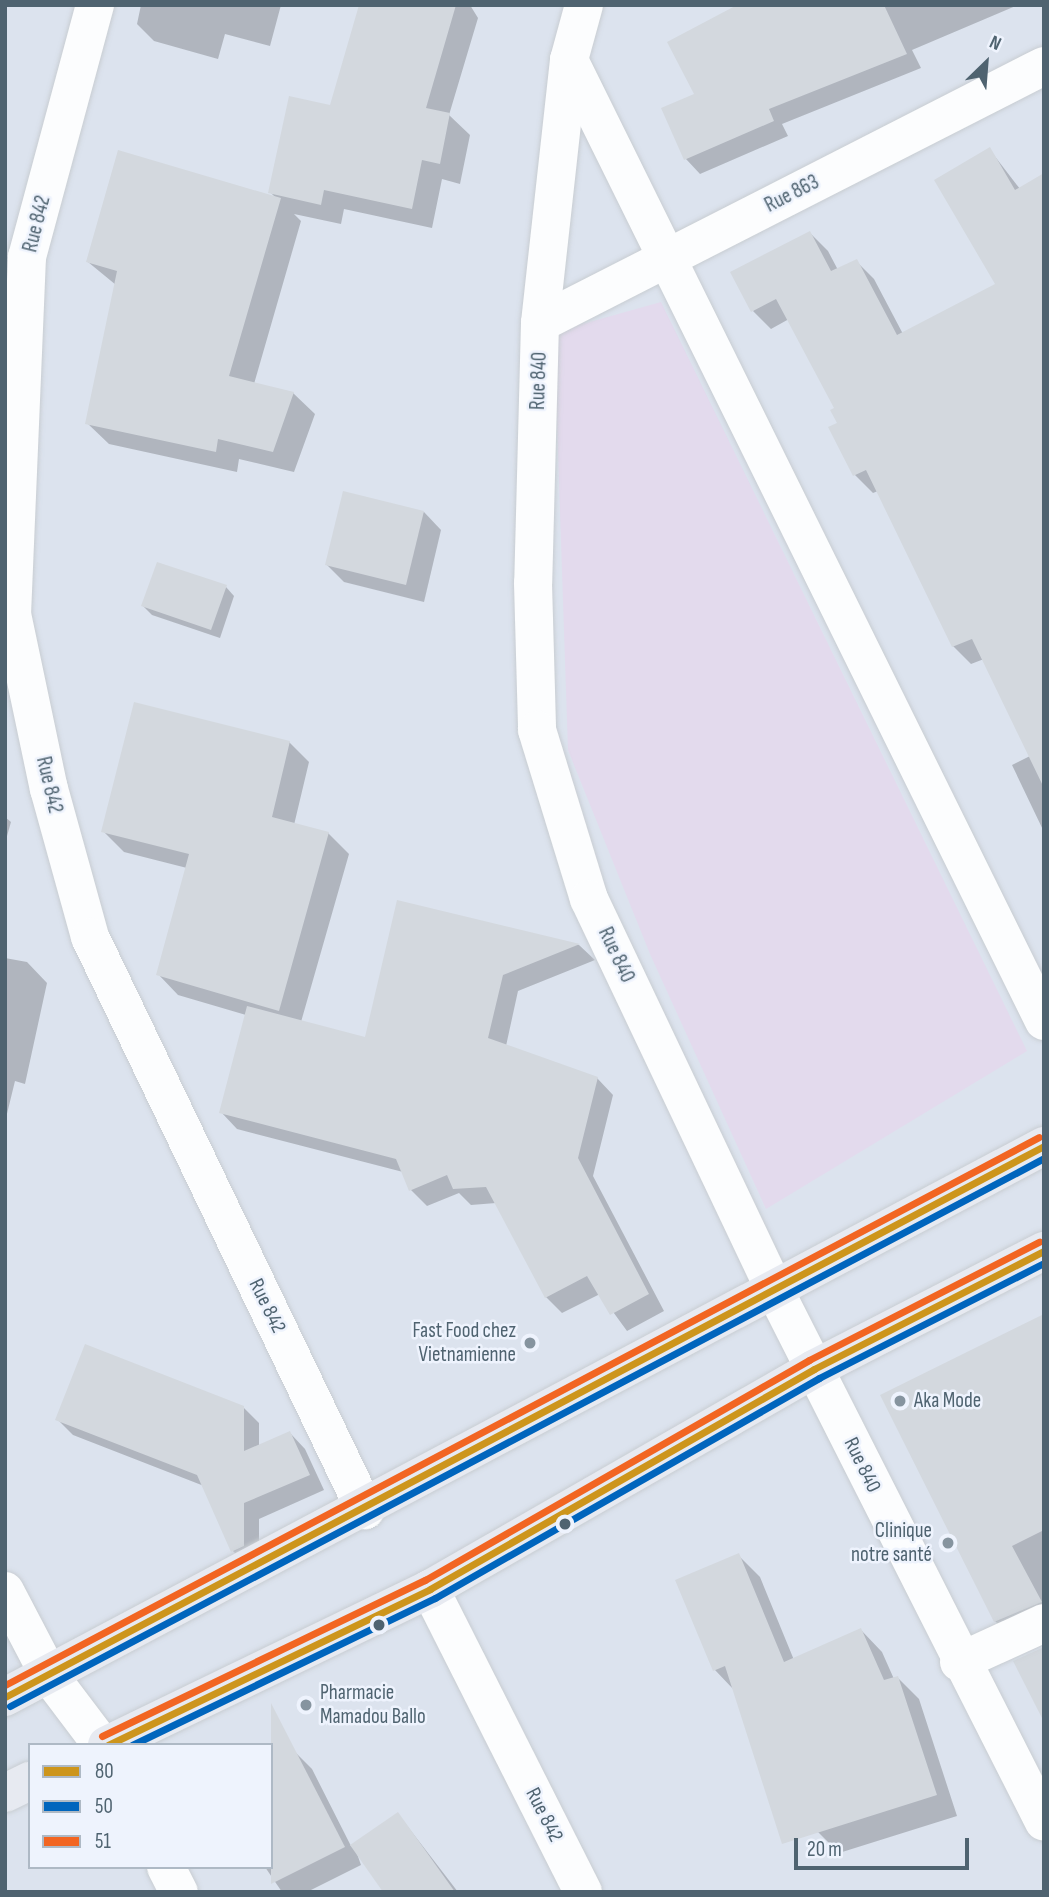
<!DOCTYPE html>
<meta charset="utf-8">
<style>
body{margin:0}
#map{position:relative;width:1049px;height:1897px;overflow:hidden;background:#eceff6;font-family:"Sofia Sans Condensed",sans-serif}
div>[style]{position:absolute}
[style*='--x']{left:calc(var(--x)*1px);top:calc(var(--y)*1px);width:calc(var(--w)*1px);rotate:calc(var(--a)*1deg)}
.residential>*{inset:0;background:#dce3ee}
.green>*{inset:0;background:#e3daed}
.shadow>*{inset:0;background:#0003}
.building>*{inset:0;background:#d3d8de}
.roads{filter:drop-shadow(0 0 2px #c8cdd2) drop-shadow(0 0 2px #c8cdd2)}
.minor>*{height:38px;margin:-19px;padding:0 19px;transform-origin:19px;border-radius:19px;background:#fcfdfe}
.primary>*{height:38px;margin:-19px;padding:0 19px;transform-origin:19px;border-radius:19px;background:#e7eaf1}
.bus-1>*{height:7px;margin:-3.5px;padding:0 3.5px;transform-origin:3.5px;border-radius:3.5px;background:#cd951c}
.bus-2>*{height:7px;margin:-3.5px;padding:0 3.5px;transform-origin:3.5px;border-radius:3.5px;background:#0065bd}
.bus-3>*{height:7px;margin:-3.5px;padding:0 3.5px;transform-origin:3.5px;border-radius:3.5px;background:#f26522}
.dots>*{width:19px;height:19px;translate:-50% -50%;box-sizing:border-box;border:4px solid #eef3fd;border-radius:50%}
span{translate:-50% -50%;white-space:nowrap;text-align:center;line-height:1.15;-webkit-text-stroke:5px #eef3fd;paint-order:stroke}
.street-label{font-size:21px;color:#4f6370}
.poi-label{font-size:21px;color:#4f6370}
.right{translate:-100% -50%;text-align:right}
.left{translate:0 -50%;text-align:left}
.frame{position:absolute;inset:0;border:7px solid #4f6370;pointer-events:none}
.legend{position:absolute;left:28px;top:1743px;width:245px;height:126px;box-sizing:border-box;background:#eef3fd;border:2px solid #aeb9c5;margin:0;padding:9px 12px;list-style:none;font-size:21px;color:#4f6370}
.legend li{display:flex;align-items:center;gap:14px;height:35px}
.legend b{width:35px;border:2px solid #aeb9c5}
.north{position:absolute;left:951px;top:28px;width:70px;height:70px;-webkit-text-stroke:5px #eef3fd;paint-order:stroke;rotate:25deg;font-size:19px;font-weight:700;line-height:28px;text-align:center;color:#4f6370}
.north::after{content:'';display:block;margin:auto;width:24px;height:32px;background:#4f6370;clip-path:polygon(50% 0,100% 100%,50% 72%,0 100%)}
.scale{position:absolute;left:794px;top:1838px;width:175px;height:32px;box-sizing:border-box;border:4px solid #4f6370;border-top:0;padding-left:9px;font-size:21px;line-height:24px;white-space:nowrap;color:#4f6370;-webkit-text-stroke:5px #eef3fd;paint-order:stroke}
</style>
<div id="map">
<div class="residential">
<i style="clip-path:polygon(evenodd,5px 5px,1044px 5px,1044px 1892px,5px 1892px,5px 5px,30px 1745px,271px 1745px,271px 1867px,30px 1867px,30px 1745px)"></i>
</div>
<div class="green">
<i style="clip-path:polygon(661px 302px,1027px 1051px,766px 1209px,650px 954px,568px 750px,554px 332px)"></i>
</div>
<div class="shadow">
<i style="clip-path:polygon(141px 5px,281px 5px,270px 46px,225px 34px,218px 59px,154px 41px,137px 24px)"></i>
<i style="clip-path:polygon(361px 5px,470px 5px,478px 18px,449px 115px,470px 135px,460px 184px,442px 179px,432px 228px,344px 209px,341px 224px,294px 214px,301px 221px,254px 384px,293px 393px,315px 414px,294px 472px,239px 459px,237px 472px,109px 444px,87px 423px,116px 285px,88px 262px,276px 198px,270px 192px,331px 107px)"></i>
<i style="clip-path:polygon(741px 5px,1018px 5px,912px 50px,921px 68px,782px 124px,788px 136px,700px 174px,686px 159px,696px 95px)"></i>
<i style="clip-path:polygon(990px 150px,1020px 189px,1044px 196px,1044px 832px,1012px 765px,1030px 756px,984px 659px,971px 664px,953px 646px,878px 491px,873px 493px,855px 475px,830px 428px,839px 424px,836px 409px,789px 319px,771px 329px,753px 311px,810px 233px,828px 251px,838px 270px,856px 261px,874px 279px,903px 334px,997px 284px)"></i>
<i style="clip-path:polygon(424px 512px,441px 530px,424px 602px,344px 582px,327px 565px)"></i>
<i style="clip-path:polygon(226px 587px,234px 596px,220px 638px,152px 615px,143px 606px)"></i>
<i style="clip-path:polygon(289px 742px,309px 762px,294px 825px,328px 833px,349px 854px,301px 1022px,366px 1039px,399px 902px,579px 945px,595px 960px,518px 991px,506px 1046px,597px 1078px,613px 1095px,593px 1176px,664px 1311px,627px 1331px,600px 1294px,562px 1313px,546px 1297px,496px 1203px,471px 1205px,459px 1193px,427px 1206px,411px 1190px,403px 1172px,237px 1129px,221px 1112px,246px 1015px,178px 995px,158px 974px,187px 868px,124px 852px,103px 831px)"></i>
<i style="clip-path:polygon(5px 817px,11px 822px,5px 843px)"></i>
<i style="clip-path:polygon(5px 958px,27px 962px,47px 983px,25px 1084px,15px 1081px,5px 1122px)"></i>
<i style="clip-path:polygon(1044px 1316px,1044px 1635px,1019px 1645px,995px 1621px)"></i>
<i style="clip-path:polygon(243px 1407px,259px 1423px,259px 1447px,290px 1433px,305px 1449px,324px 1490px,259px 1519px,259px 1561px,248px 1567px,233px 1551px,204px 1486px,73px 1435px,57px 1419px)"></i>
<i style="clip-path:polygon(739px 1556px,760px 1577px,794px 1660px,861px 1630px,882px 1652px,894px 1679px,898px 1678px,919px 1699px,957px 1816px,839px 1853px,818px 1832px,734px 1690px,715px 1670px,678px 1581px)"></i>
<i style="clip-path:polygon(295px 1752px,312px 1769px,351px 1846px,398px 1814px,458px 1892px,385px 1892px,355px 1848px,361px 1865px,307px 1892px,282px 1892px,265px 1867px,271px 1867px)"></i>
</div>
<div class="building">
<i style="clip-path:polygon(359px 5px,456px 5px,426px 108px,450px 113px,440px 164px,422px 160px,412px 209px,324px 190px,321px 205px,268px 193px,289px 96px,330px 105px)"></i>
<i style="clip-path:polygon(737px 5px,884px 5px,907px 54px,769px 109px,774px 121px,684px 160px,661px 108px,694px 94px,667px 42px)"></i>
<i style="clip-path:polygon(990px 147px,1015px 190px,1044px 173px,1044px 788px,972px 639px,952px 647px,866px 470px,853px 476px,828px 427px,837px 423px,830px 410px,834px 408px,776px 299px,751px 312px,730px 272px,810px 231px,831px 271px,857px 259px,897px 335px,995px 284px,934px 180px)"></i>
<i style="clip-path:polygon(118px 150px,281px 198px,229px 376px,294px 392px,273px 452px,218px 439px,216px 452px,85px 424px,117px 271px,86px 262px)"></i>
<i style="clip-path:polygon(343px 491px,424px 511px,406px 585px,325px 565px)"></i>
<i style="clip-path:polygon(157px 562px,227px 585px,211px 630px,141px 606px)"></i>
<i style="clip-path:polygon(134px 702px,290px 741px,272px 817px,329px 832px,279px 1011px,156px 975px,189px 854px,101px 832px)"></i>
<i style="clip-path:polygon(397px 900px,580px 944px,503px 975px,488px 1038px,598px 1077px,578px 1158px,649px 1294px,610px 1315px,587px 1276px,545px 1298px,486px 1187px,453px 1189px,447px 1175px,409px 1191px,396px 1159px,219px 1113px,247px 1006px,365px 1037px)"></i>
<i style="clip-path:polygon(1044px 1314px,1044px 1530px,1012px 1546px,1042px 1602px,994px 1622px,880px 1395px)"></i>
<i style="clip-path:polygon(85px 1344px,244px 1406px,244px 1451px,290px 1431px,310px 1475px,244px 1503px,244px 1546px,231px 1552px,197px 1475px,55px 1420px)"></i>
<i style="clip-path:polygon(739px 1553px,784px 1662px,861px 1628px,884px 1680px,898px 1676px,937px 1795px,782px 1844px,725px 1666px,713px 1671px,675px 1580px)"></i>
<i style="clip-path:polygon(1044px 1647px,1044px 1722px,1013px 1661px)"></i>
<i style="clip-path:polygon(271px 1703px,345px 1847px,271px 1884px)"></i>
<i style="clip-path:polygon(398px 1812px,455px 1892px,383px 1892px,350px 1845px)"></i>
</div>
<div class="roads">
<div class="minor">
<i style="--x:95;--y:5;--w:261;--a:105.1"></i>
<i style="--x:27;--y:257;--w:357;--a:92.4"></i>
<i style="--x:12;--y:614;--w:179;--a:78.1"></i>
<i style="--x:49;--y:789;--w:154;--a:74.5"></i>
<i style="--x:90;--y:937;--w:636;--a:64.36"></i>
<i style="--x:584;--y:5;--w:57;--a:105.3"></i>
<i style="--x:569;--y:60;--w:265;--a:96.3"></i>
<i style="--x:540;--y:323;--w:260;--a:91.5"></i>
<i style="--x:533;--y:583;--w:147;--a:88.4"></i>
<i style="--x:537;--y:730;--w:177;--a:72.9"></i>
<i style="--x:589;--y:899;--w:432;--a:64.6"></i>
<i style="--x:774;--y:1289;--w:597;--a:63.13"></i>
<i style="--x:569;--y:60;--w:1072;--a:63.7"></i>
<i style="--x:540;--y:323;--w:566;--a:-27.02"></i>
<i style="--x:430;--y:1589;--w:339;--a:63.2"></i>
<i style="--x:5;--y:1591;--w:95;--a:62.4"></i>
<i style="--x:49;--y:1675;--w:88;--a:52.9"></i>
<i style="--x:959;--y:1662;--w:94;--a:-24.6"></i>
<i style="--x:166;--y:1867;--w:28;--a:63"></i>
</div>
<div class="primary">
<i style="--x:5;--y:1697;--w:1176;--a:-27.94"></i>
<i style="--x:107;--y:1745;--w:359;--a:-25.8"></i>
<i style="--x:430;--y:1589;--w:443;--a:-29.8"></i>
<i style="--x:814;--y:1369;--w:259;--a:-27.2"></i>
<i style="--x:5;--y:1793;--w:28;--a:-26"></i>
</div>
</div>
<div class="bus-1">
<i style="--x:5;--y:1697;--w:1176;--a:-27.94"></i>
<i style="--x:108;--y:1745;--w:358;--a:-25.8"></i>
<i style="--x:430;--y:1589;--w:443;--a:-29.8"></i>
<i style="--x:814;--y:1369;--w:259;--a:-27.2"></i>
</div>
<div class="bus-2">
<i style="--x:10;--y:1706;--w:1170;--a:-27.92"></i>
<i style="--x:132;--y:1745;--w:337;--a:-25.9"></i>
<i style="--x:435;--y:1598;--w:443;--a:-29.8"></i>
<i style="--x:819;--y:1378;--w:253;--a:-27.1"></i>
</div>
<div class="bus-3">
<i style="--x:5;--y:1685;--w:1170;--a:-27.92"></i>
<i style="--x:102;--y:1736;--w:359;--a:-25.8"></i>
<i style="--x:425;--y:1580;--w:443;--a:-29.8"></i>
<i style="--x:809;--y:1360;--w:259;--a:-27.2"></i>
</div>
<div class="dots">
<i style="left:530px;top:1343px;background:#86949f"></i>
<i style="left:900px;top:1401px;background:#86949f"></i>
<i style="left:565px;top:1524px;background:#4f6370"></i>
<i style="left:948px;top:1543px;background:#86949f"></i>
<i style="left:379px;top:1625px;background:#4f6370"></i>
<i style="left:306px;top:1705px;background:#86949f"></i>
</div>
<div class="street-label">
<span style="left:792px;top:194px;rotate:-27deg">Rue 863</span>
<span style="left:37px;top:224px;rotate:-76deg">Rue 842</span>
<span style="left:539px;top:381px;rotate:-88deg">Rue 840</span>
<span style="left:49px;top:785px;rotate:77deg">Rue 842</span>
<span style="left:616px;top:955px;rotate:65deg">Rue 840</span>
<span style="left:267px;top:1306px;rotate:64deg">Rue 842</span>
<span style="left:862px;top:1465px;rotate:64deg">Rue 840</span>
<span style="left:544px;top:1815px;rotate:63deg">Rue 842</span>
</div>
<div class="poi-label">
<span class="right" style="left:516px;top:1343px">Fast Food chez<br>Vietnamienne</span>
<span class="left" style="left:914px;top:1401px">Aka Mode</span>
<span class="right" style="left:932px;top:1543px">Clinique<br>notre santé</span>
<span class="left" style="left:320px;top:1705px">Pharmacie<br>Mamadou Ballo</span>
</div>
<div class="frame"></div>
<ul class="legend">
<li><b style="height:9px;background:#cd951c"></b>80</li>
<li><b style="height:9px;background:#0065bd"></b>50</li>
<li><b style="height:9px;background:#f26522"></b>51</li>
</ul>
<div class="north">N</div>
<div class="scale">20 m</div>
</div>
